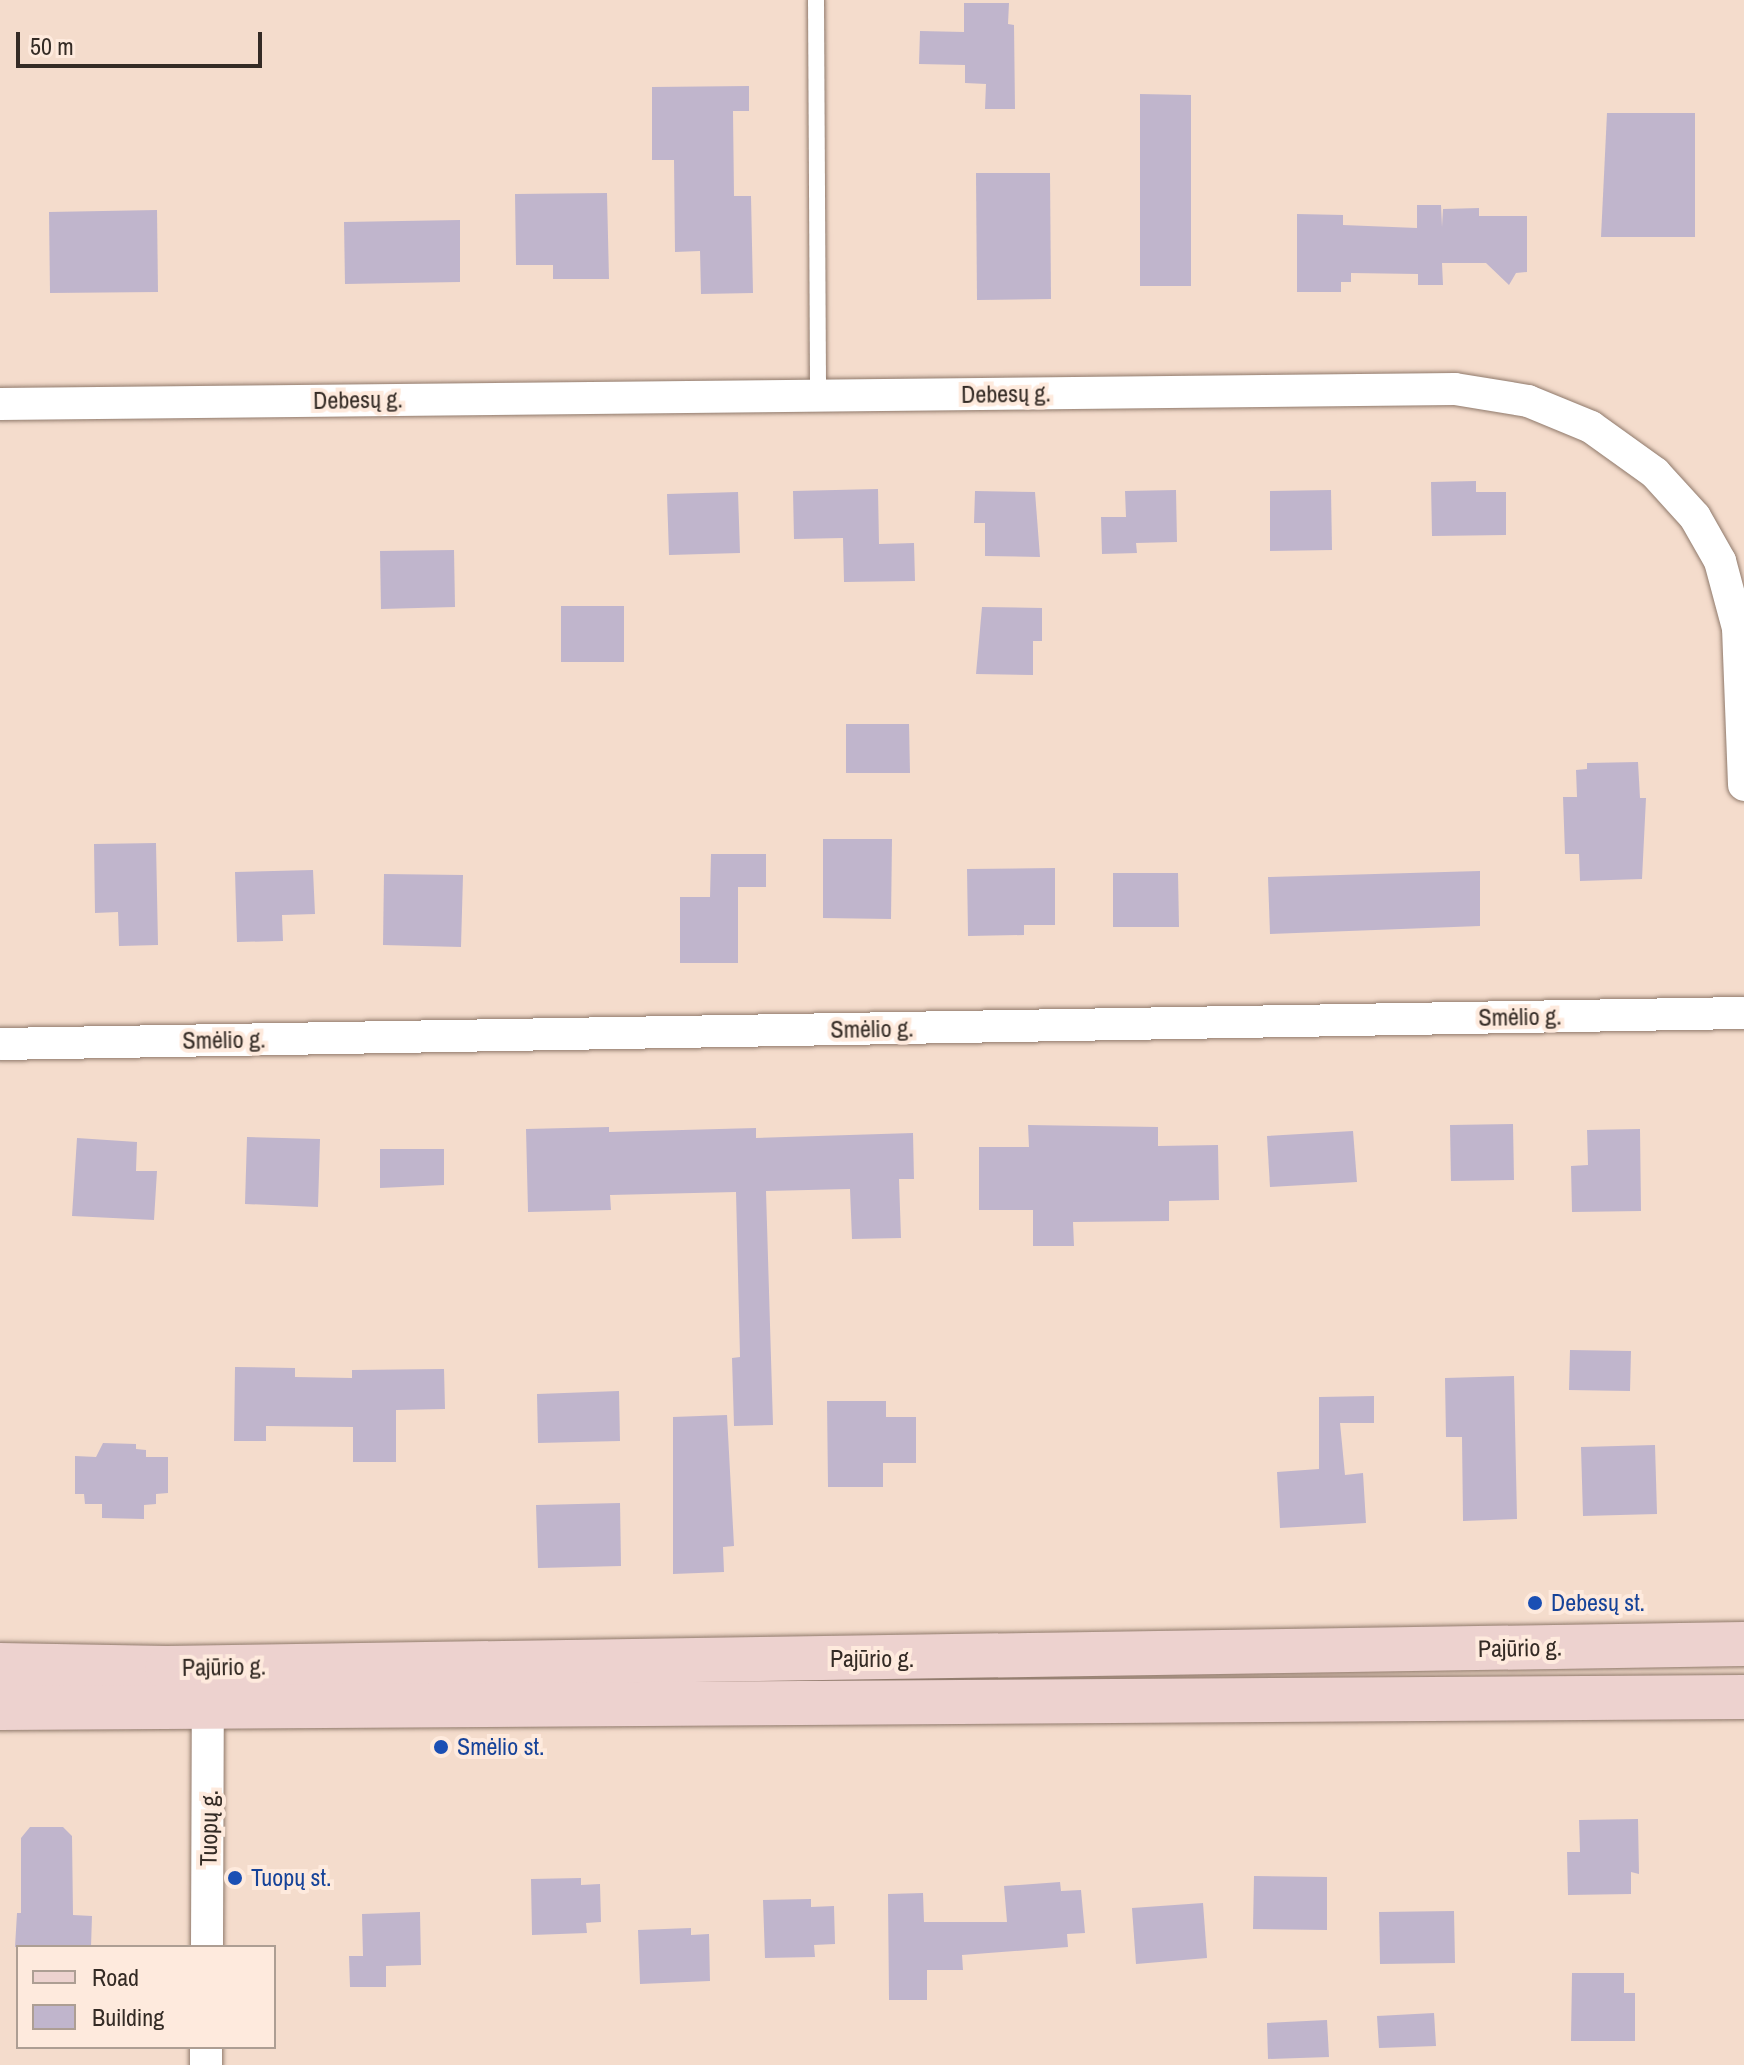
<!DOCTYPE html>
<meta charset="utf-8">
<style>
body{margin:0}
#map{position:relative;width:1744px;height:2065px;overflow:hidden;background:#f4dccc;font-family:"Archivo Narrow",sans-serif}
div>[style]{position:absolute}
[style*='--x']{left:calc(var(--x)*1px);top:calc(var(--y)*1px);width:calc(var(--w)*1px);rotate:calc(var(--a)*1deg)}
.building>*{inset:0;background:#c0b5cc}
.roads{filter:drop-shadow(0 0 2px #8f796b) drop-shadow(0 0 2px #8f796b)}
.lane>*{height:16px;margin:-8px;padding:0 8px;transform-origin:8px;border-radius:8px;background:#fff}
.street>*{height:32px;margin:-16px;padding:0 16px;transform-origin:16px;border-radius:16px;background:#fff}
.secondary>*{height:44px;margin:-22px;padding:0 22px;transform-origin:22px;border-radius:22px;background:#edd2cf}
.dots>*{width:22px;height:22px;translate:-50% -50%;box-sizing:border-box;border:4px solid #feeadd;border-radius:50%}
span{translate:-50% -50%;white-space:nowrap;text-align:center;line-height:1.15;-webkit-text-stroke:8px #feeadd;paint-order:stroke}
.street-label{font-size:24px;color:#342b25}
.transit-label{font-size:24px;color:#164399}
.left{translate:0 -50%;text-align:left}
.legend{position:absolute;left:16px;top:1945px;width:260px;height:104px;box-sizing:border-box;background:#feeadd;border:2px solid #ad9e93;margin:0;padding:10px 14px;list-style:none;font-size:24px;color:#342b25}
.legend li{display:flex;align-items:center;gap:16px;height:40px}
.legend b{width:40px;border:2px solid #ad9e93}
.scale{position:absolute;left:16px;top:32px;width:246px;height:36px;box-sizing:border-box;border:4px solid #342b25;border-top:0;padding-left:10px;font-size:24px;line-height:28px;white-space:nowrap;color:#342b25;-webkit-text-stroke:6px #feeadd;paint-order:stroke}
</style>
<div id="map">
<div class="building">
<i style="clip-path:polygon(964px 3px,1009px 3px,1008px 24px,1014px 25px,1015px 109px,985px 109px,986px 84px,965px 83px,965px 65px,919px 64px,920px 31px,964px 32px)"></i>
<i style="clip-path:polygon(749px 86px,749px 111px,733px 111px,734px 196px,751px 196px,753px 293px,701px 294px,700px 251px,675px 252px,674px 160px,652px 160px,652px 87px)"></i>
<i style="clip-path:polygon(1140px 94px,1191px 95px,1191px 286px,1140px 286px)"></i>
<i style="clip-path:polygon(1607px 113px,1695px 113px,1695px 237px,1601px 237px)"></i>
<i style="clip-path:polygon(976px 173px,1050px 173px,1051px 299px,977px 300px)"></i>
<i style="clip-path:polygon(607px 193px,609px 279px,553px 279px,553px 265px,516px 265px,515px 194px)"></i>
<i style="clip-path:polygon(1417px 205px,1441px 205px,1442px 227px,1443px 209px,1479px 208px,1479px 216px,1527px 216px,1527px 272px,1516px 273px,1509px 285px,1486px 263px,1442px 263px,1443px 285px,1418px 285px,1418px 274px,1351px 273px,1351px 282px,1341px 282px,1341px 292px,1297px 292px,1297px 214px,1343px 215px,1343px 225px,1417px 228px)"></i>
<i style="clip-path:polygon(157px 210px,158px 292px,50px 293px,49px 212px)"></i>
<i style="clip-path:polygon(460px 220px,460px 282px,345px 284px,344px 222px)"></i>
<i style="clip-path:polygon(1476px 481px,1476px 492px,1506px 492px,1506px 535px,1432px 536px,1431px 482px)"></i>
<i style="clip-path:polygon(878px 489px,879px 544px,914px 543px,915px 581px,844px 582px,843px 538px,794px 539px,793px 491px)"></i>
<i style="clip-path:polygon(1176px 490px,1177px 542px,1136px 543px,1137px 553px,1102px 554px,1101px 517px,1126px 517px,1125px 491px)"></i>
<i style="clip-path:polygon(1331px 490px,1332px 550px,1270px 551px,1270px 491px)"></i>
<i style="clip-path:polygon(975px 491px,1035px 492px,1040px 557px,985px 556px,985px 523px,974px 523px)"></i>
<i style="clip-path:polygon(738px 492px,740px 553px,669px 555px,667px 494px)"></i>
<i style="clip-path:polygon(454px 550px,455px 607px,381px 609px,380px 551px)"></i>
<i style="clip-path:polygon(561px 606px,624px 606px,624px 662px,561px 662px)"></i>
<i style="clip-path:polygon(982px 607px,1042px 608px,1042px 641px,1033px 641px,1033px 675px,976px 674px)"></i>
<i style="clip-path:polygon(846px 724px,909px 724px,910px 773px,846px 773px)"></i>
<i style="clip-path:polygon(1638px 762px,1640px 798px,1646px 798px,1642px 879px,1580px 881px,1579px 854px,1565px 854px,1563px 797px,1577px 797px,1576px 770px,1587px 769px,1587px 763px)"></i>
<i style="clip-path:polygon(823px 839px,892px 839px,891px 919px,823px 918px)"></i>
<i style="clip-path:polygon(156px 843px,158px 945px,119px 946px,118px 912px,95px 913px,94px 844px)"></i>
<i style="clip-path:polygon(711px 854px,766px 854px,766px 887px,738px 887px,738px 963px,680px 963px,680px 897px,710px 897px)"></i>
<i style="clip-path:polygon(1055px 868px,1055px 925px,1024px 925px,1024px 935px,968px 936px,967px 869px)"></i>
<i style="clip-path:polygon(313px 870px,315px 914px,282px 915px,283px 941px,237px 942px,235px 872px)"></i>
<i style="clip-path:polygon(1480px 871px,1480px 926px,1270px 934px,1268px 877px)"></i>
<i style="clip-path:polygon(1113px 873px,1178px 873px,1179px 927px,1113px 927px)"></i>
<i style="clip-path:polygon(384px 874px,463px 875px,461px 947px,383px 945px)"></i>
<i style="clip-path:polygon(1513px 1124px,1514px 1180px,1451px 1181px,1450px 1125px)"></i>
<i style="clip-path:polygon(1028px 1125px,1158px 1127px,1158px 1146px,1218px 1145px,1219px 1200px,1169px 1201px,1169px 1221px,1073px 1222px,1074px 1246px,1033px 1246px,1033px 1210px,979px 1210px,979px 1147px,1029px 1147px)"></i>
<i style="clip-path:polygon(609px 1127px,609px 1132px,756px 1128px,756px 1138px,913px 1133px,914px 1179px,899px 1179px,901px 1238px,852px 1239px,850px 1189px,766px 1191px,773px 1425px,734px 1426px,732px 1358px,740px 1357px,736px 1192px,610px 1195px,611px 1210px,528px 1212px,526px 1129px)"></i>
<i style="clip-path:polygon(1640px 1129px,1641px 1211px,1572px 1212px,1571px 1166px,1588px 1165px,1587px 1130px)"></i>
<i style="clip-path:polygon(1353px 1131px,1357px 1182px,1270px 1187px,1267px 1136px)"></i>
<i style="clip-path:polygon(247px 1137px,320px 1139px,318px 1207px,245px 1204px)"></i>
<i style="clip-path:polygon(77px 1138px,137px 1142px,136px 1171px,157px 1171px,154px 1220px,72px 1216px)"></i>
<i style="clip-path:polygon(380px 1149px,444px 1149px,444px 1185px,380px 1188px)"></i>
<i style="clip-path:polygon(1570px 1350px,1631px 1351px,1630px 1391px,1569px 1390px)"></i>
<i style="clip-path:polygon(235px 1367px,295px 1368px,295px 1377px,352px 1378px,352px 1370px,444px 1369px,445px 1409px,396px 1410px,396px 1462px,353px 1462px,353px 1427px,266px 1426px,266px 1441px,234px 1441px)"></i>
<i style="clip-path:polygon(1514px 1376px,1517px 1519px,1463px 1521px,1462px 1437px,1446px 1437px,1445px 1378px)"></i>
<i style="clip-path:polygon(619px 1391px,620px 1441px,538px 1443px,537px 1394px)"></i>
<i style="clip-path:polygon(1374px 1396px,1374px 1423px,1340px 1423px,1345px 1475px,1363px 1473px,1366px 1523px,1280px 1528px,1277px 1472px,1319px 1469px,1319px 1397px)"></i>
<i style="clip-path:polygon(827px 1401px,886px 1401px,886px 1417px,916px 1417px,916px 1463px,883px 1463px,883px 1487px,828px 1487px)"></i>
<i style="clip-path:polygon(727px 1415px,734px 1546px,723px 1547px,724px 1572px,673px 1574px,673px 1417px)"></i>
<i style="clip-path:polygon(103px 1443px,136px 1444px,136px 1449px,146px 1450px,146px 1457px,168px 1457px,168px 1493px,156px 1494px,156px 1504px,144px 1505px,144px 1519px,102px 1518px,102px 1504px,85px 1504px,84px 1494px,75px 1494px,75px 1456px,96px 1457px)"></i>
<i style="clip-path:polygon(1655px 1445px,1657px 1514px,1583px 1516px,1581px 1447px)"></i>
<i style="clip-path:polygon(620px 1503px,621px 1566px,538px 1568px,536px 1505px)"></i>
<i style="clip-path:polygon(1638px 1819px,1639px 1874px,1631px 1872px,1631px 1894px,1568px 1895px,1567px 1852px,1580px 1852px,1579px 1820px)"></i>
<i style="clip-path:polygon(30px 1827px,63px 1827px,72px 1836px,73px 1915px,92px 1916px,91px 1947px,15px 1947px,17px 1913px,21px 1913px,21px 1838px)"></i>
<i style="clip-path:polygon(1254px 1876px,1327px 1877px,1327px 1930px,1253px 1929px)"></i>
<i style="clip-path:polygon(581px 1878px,581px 1885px,600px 1884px,601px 1922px,586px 1923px,587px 1933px,532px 1935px,531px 1879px)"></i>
<i style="clip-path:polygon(1060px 1882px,1061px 1891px,1081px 1890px,1085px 1933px,1067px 1934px,1068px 1947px,962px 1955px,963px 1970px,927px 1970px,927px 2000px,889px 2000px,888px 1894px,923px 1893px,924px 1922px,1007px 1922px,1004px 1886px)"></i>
<i style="clip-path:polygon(811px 1899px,811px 1907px,834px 1906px,835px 1944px,814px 1945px,815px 1957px,765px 1958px,763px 1900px)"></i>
<i style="clip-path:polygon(1203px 1903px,1207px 1958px,1136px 1964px,1132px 1908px)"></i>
<i style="clip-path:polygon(1454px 1911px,1455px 1963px,1380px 1964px,1379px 1912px)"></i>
<i style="clip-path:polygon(420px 1912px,421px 1965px,386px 1966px,386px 1987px,350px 1987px,349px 1956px,363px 1956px,362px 1914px)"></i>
<i style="clip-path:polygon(691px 1928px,691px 1935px,709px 1934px,710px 1981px,640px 1984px,638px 1930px)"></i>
<i style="clip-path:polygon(1572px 1973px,1624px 1973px,1624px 1993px,1635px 1993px,1635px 2041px,1571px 2041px)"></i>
<i style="clip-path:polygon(1434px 2013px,1436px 2046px,1379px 2048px,1377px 2016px)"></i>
<i style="clip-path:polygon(1327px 2020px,1329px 2057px,1268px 2059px,1267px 2023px)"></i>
</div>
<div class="roads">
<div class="lane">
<i style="--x:816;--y:0;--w:396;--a:89.7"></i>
</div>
<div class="street">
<i style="--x:0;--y:404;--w:1455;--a:-0.59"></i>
<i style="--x:1455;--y:389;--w:74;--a:9.3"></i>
<i style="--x:1528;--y:401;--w:68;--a:22.4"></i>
<i style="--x:1591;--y:427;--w:79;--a:35.7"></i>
<i style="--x:1655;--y:473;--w:59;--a:47.7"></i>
<i style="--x:1695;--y:517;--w:51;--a:60.4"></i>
<i style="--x:1720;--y:561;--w:69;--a:75"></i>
<i style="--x:1738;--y:628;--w:157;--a:87.8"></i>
<i style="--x:0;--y:1044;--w:1744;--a:-1.02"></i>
<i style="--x:207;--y:1947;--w:238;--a:-89.8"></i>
<i style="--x:206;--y:2065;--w:18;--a:-90"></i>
</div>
<div class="secondary">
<i style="--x:0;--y:1665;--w:167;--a:1"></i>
<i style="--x:167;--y:1668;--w:1577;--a:-0.87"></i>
<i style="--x:0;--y:1708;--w:1744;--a:-0.36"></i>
</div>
</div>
<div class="dots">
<i style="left:1535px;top:1603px;background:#1a4fb4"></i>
<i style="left:441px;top:1747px;background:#1a4fb4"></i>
<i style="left:235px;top:1878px;background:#1a4fb4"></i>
</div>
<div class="street-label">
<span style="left:1006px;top:394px;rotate:-1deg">Debesų g.</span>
<span style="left:358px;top:400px;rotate:-1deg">Debesų g.</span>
<span style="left:1520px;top:1017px;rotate:-1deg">Smėlio g.</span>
<span style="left:872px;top:1029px;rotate:-1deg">Smėlio g.</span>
<span style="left:224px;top:1040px;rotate:-1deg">Smėlio g.</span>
<span style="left:1520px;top:1648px;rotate:-1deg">Pajūrio g.</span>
<span style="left:872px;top:1659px">Pajūrio g.</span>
<span style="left:224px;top:1667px;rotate:-1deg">Pajūrio g.</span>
<span style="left:209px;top:1828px;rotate:-89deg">Tuopų g.</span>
</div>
<div class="transit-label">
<span class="left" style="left:1551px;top:1603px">Debesų st.</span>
<span class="left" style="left:457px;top:1747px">Smėlio st.</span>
<span class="left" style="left:251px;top:1878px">Tuopų st.</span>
</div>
<ul class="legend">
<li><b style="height:10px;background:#edd2cf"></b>Road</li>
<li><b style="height:22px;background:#c0b5cc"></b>Building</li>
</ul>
<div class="scale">50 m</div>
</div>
